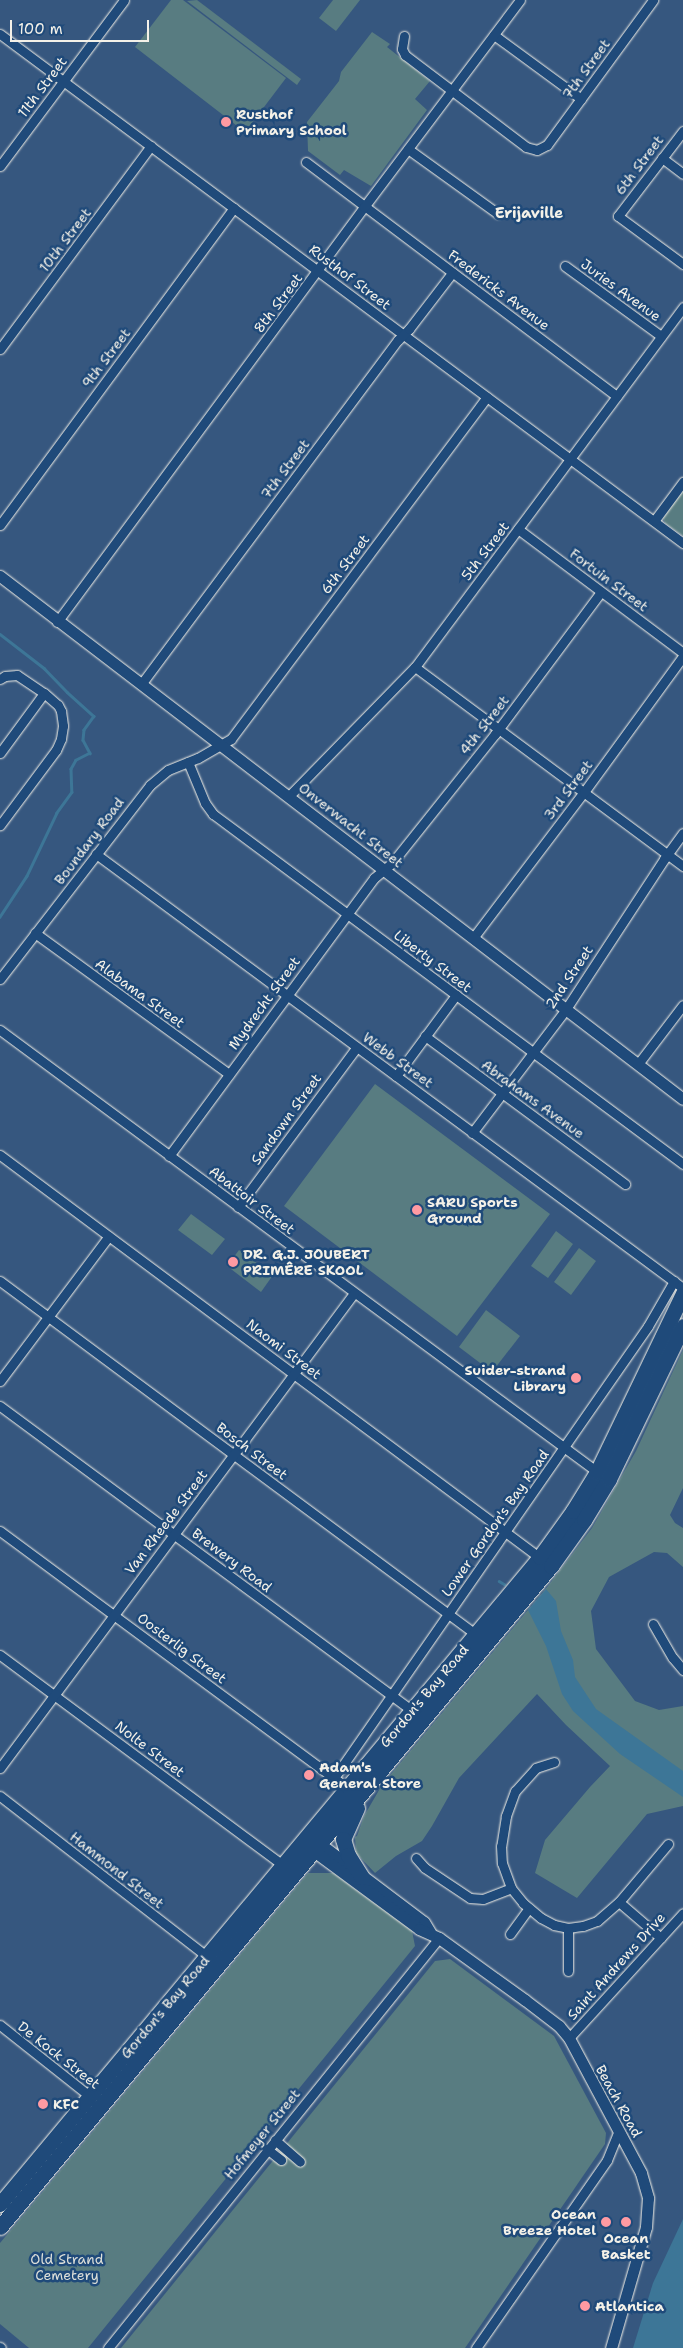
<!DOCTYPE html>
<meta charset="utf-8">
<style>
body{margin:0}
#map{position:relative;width:683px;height:2348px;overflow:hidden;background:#36577f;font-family:"Shantell Sans",sans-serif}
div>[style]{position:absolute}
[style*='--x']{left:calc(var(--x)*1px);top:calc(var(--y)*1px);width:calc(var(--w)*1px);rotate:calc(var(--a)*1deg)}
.green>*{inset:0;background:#587c81}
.water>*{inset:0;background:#3d7697}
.stream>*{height:2.5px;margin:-1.25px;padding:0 1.25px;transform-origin:1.25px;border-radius:1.25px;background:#3d7697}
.roads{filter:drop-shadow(0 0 1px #f4f1e8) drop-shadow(0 0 1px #f4f1e8)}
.minor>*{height:9px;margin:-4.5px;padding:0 4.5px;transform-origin:4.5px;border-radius:4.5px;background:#1f4a7a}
.tertiary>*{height:11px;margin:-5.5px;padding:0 5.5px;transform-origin:5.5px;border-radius:5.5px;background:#1f4a7a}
.primary>*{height:15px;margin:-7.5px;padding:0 7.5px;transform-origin:7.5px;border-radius:7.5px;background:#1f4a7a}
.dots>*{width:14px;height:14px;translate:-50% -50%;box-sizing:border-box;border:2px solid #1f4a7a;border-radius:50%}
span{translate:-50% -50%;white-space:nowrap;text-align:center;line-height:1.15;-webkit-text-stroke:5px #1f4a7a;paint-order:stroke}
.street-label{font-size:14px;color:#f4f1e8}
.poi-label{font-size:14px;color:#f4f1e8;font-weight:700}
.left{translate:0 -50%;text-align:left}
.right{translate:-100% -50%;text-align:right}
.park-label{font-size:14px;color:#dddfd9}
.neighbourhood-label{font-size:15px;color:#f4f1e8;font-weight:700}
.scale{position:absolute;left:10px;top:20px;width:139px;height:22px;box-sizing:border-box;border:2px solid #f4f1e8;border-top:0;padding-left:6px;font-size:15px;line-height:18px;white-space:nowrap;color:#f4f1e8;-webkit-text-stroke:4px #1f4a7a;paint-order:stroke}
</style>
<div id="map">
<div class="green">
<i style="clip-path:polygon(171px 0,183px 0,286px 78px,245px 132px,135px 47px)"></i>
<i style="clip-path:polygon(197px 0,301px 79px,297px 85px,187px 1px)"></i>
<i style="clip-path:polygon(333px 0,360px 0,336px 31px,319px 18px)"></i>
<i style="clip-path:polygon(372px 32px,390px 44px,387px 47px,430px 81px,415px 99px,427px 110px,371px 186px,344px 170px,340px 175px,308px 151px,307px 122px,339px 81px,341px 72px)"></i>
<i style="clip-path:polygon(683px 490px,683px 536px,665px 523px,663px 518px)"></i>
<i style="clip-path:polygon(375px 1084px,550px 1214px,457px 1336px,284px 1206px)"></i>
<i style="clip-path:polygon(191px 1214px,225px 1239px,212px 1255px,178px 1230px)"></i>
<i style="clip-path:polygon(556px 1231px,573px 1244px,548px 1278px,531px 1266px)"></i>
<i style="clip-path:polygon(579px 1248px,596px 1261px,571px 1295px,554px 1282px)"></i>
<i style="clip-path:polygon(239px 1250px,273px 1275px,261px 1292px,227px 1266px)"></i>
<i style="clip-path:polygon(486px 1310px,520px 1336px,492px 1372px,459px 1347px)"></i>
<i style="clip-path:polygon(683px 1350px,683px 1488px,670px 1515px,675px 1523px,683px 1528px,683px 1567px,667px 1553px,654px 1552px,609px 1577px,591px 1611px,596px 1649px,635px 1701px,659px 1710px,683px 1706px,683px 1806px,647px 1814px,577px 1898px,535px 1873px,545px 1840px,590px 1787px,610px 1766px,566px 1725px,537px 1694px,459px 1778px,432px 1826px,422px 1841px,396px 1856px,375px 1873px,356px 1853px,355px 1837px,357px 1836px,364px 1816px,382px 1785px,548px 1586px,592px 1528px,636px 1451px)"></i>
<i style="clip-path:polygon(308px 1873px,333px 1873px,412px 1931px,415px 1946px,88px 2348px,29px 2348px,0 2324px,0 2243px)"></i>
<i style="clip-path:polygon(450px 1959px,554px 2036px,606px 2133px,605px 2144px,465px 2348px,121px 2348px,435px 1961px)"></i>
</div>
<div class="water">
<i style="clip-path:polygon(546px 1589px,556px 1601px,561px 1631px,573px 1660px,575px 1677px,596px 1709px,683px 1771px,683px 1797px,620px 1754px,573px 1711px,562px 1694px,546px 1646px,528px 1610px)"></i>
<i style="clip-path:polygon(683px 2219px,683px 2348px,633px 2348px,653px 2283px)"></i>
</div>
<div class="stream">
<i style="--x:0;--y:634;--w:56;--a:37.7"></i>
<i style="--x:44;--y:668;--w:33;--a:46"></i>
<i style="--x:67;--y:692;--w:36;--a:42"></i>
<i style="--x:94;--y:716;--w:17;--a:126"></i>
<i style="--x:84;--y:730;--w:10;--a:96"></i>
<i style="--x:83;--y:740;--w:15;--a:62"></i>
<i style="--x:90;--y:753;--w:16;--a:153"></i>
<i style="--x:76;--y:760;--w:10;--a:119"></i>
<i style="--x:71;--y:769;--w:23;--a:88"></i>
<i style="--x:72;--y:792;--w:26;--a:126"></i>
<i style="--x:57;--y:813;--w:70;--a:115.5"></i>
<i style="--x:27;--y:876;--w:49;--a:123.4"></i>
<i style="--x:499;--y:1581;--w:6;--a:31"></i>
</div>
<div class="roads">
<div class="minor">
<i style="--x:0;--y:34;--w:852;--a:36.7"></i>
<i style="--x:494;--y:35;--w:108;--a:36.3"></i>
<i style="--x:404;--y:36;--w:13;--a:99"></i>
<i style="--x:402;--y:49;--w:7;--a:63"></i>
<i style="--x:405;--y:55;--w:152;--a:37.2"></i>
<i style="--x:526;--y:147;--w:11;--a:15"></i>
<i style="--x:537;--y:150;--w:11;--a:-27"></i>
<i style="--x:547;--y:145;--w:180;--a:-53.8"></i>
<i style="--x:683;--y:131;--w:107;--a:127.4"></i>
<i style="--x:618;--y:216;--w:81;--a:36.4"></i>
<i style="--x:408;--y:149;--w:111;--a:35.8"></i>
<i style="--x:662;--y:158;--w:26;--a:37"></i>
<i style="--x:306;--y:162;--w:389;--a:37"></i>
<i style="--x:0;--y:166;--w:207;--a:-53.2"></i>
<i style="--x:565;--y:266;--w:119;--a:36.1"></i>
<i style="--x:0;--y:349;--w:253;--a:-53.4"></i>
<i style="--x:654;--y:521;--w:49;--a:-53.4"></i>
<i style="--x:0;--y:525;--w:394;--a:-53.6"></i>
<i style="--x:518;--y:529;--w:206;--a:36.9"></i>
<i style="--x:57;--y:622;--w:516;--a:-53.51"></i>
<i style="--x:364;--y:207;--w:259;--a:-53"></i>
<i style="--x:415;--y:667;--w:334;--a:36.6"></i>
<i style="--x:0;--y:679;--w:6;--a:-31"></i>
<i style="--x:5;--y:676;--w:12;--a:-5"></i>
<i style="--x:17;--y:675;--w:32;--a:34"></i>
<i style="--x:44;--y:693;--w:18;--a:41"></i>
<i style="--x:58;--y:705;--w:7;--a:63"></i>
<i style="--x:61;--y:711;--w:15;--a:82"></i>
<i style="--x:63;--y:726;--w:13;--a:99"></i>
<i style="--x:61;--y:739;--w:12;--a:114"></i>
<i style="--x:56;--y:750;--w:94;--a:126.7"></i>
<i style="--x:142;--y:683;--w:428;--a:-53.3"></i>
<i style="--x:398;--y:340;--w:16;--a:-45"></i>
<i style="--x:409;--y:329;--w:71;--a:-52.5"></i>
<i style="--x:0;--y:753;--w:74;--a:-53.7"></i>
<i style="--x:188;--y:762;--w:44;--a:67.5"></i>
<i style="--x:205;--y:803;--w:14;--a:54"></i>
<i style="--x:213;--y:814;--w:586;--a:36.67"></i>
<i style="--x:289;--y:796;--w:180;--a:-45.7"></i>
<i style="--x:415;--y:667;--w:449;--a:-53.3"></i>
<i style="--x:96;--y:854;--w:730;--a:36.48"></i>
<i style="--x:35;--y:933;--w:240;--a:36"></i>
<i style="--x:473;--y:938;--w:183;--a:-52.8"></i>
<i style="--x:584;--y:792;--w:168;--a:-53.9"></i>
<i style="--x:0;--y:979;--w:245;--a:-52.3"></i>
<i style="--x:150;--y:785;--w:23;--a:-40"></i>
<i style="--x:168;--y:770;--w:32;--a:-22"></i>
<i style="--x:198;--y:758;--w:38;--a:-30"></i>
<i style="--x:231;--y:739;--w:427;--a:-53.2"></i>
<i style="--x:0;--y:1030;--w:746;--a:36.5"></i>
<i style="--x:425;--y:1036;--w:249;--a:36.5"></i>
<i style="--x:638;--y:1064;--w:74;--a:-52.7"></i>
<i style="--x:396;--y:1076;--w:101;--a:-53.5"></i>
<i style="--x:472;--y:1133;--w:156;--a:-52.8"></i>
<i style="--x:566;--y:1009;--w:179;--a:-56.8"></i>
<i style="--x:664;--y:859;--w:32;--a:-54"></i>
<i style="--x:0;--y:1155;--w:677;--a:36.72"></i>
<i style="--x:169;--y:1156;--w:345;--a:-53.6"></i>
<i style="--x:374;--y:878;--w:23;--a:-40"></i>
<i style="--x:392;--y:863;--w:165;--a:-51.4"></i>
<i style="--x:495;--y:734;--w:177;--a:-53.3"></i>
<i style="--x:238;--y:1207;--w:199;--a:-53.4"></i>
<i style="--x:0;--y:1281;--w:595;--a:36.6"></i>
<i style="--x:0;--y:1381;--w:181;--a:-53.1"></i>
<i style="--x:0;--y:1406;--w:515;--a:36.47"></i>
<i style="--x:0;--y:1531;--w:432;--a:36.5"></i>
<i style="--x:653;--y:1624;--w:39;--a:60"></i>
<i style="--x:673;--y:1658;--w:16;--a:50"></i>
<i style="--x:0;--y:1655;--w:352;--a:36.6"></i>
<i style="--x:554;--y:1762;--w:19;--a:162"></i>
<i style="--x:536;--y:1768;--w:31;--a:132"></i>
<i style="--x:515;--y:1791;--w:27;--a:110"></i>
<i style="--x:506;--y:1816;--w:30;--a:99"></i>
<i style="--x:501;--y:1846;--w:17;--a:87"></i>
<i style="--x:502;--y:1863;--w:27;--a:70"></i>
<i style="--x:511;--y:1888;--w:19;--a:51"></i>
<i style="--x:523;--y:1903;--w:23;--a:40"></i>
<i style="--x:541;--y:1918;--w:15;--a:28"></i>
<i style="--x:554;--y:1925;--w:14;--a:12"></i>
<i style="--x:568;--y:1928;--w:15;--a:-8"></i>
<i style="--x:583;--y:1926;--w:15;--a:-20"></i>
<i style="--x:597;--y:1921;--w:29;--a:-41"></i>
<i style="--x:619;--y:1902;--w:76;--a:-49.8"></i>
<i style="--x:0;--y:1768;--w:592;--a:-53.3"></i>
<i style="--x:334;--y:1778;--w:550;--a:-55.21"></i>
<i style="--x:648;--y:1326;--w:52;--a:-60"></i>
<i style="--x:0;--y:1796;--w:264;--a:37.8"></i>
<i style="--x:416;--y:1858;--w:13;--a:48"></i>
<i style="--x:425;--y:1868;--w:54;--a:33.7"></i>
<i style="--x:470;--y:1898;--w:13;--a:4"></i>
<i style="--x:483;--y:1899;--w:30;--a:-21"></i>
<i style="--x:619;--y:1902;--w:55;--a:40.6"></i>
<i style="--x:510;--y:1934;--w:32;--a:-54"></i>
<i style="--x:568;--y:1971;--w:43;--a:-90"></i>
<i style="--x:0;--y:2025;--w:117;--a:38.4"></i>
<i style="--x:569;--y:2038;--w:169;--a:-47.6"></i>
<i style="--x:275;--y:2140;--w:33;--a:41"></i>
<i style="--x:267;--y:2149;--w:18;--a:38"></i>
<i style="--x:0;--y:2347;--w:1;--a:45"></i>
<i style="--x:108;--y:2348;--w:527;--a:-51.09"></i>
<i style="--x:476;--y:2348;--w:229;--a:-55.1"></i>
<i style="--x:607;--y:2160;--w:31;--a:-68"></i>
</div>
<div class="tertiary">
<i style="--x:0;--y:576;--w:860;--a:37.44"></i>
<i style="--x:315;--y:1840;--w:136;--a:37"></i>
<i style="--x:424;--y:1922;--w:12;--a:59"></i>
<i style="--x:307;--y:1846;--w:139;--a:36.5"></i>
<i style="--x:419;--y:1929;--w:22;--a:24"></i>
<i style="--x:439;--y:1938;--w:106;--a:35.8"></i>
<i style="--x:525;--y:2000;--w:43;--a:37.4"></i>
<i style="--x:559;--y:2026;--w:16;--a:50"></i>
<i style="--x:569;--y:2038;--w:153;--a:61.9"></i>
<i style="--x:641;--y:2173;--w:26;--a:74"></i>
<i style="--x:648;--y:2198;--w:29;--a:94"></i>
<i style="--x:646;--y:2227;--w:126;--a:106.1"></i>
</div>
<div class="primary">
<i style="--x:357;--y:1808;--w:34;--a:114"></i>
<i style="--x:343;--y:1839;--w:17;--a:73"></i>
<i style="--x:348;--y:1855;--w:26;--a:58"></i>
<i style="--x:0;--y:2204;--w:843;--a:-50.15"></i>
<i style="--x:540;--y:1557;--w:57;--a:-54.3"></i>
<i style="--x:573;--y:1511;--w:46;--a:-58.4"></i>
<i style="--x:597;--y:1472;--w:199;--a:-64.3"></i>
<i style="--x:0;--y:2227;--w:861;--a:-50.19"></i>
<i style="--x:551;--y:1566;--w:57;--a:-54.3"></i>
<i style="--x:584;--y:1520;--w:48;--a:-58.6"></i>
<i style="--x:609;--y:1479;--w:170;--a:-64.2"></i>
</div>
</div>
<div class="dots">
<i style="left:226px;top:122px;background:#ff9aa2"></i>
<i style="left:417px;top:1210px;background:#ff9aa2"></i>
<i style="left:233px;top:1262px;background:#ff9aa2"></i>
<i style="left:576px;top:1378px;background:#ff9aa2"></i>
<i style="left:309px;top:1775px;background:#ff9aa2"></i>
<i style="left:43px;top:2104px;background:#ff9aa2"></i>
<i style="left:606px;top:2222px;background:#ff9aa2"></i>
<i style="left:626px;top:2222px;background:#ff9aa2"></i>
<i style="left:585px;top:2306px;background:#ff9aa2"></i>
</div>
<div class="street-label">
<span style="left:586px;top:69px;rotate:-54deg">7th Street</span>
<span style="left:42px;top:87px;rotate:-53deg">11th Street</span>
<span style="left:639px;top:165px;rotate:-53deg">6th Street</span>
<span style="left:65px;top:240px;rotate:-53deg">10th Street</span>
<span style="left:350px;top:277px;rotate:37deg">Rusthof Street</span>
<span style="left:499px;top:290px;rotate:37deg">Fredericks Avenue</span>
<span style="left:621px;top:290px;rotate:36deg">Juries Avenue</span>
<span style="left:278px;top:303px;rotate:-53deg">8th Street</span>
<span style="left:106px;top:358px;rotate:-53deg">9th Street</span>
<span style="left:285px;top:469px;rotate:-53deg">7th Street</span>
<span style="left:485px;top:551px;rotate:-53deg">5th Street</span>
<span style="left:345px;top:564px;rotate:-53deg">6th Street</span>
<span style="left:609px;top:580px;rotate:37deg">Fortuin Street</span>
<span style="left:484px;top:725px;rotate:-52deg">4th Street</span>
<span style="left:568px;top:790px;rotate:-53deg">3rd Street</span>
<span style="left:351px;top:825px;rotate:38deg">Onverwacht Street</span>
<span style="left:89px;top:841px;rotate:-53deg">Boundary Road</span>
<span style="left:433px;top:961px;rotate:37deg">Liberty Street</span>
<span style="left:569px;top:977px;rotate:-56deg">2nd Street</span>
<span style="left:140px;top:993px;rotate:36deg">Alabama Street</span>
<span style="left:264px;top:1003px;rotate:-54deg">Mydrecht Street</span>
<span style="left:398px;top:1060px;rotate:36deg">Webb Street</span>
<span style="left:533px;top:1099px;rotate:36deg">Abrahams Avenue</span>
<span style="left:286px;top:1119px;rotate:-54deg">Sandown Street</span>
<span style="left:252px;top:1200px;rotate:37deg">Abattoir Street</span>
<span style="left:284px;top:1349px;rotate:37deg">Naomi Street</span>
<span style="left:252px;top:1451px;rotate:37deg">Bosch Street</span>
<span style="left:166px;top:1522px;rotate:-53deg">Van Rheede Street</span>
<span style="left:495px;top:1523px;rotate:-55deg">Lower Gordon's Bay Road</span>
<span style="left:232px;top:1560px;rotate:37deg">Brewery Road</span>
<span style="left:182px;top:1648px;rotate:37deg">Oosterlig Street</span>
<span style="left:424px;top:1696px;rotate:-50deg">Gordon's Bay Road</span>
<span style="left:150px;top:1749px;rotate:37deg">Nolte Street</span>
<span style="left:117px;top:1870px;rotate:38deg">Hammond Street</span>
<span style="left:616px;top:1966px;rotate:-48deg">Saint Andrews Drive</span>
<span style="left:165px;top:2007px;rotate:-50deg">Gordon's Bay Road</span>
<span style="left:59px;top:2055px;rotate:38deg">De Kock Street</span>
<span style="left:619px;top:2101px;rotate:61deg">Beach Road</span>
<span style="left:262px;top:2134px;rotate:-51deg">Hofmeyer Street</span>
</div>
<div class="poi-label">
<span class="left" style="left:236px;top:122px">Rusthof<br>Primary School</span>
<span class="left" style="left:427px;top:1210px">SARU Sports<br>Ground</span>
<span class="left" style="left:243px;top:1262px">DR. G.J. JOUBERT<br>PRIMÊRE SKOOL</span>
<span class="right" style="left:566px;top:1378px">Suider-strand<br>Library</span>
<span class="left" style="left:319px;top:1775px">Adam's<br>General Store</span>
<span class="left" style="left:53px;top:2104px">KFC</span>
<span class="right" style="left:596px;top:2222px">Ocean<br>Breeze Hotel</span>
<span style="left:626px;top:2246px">Ocean<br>Basket</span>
<span class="left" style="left:595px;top:2306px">Atlantica</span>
</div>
<div class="park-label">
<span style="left:67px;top:2267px">Old Strand<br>Cemetery</span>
</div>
<div class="neighbourhood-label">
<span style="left:529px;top:214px">Erijaville</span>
</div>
<div class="scale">100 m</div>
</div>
